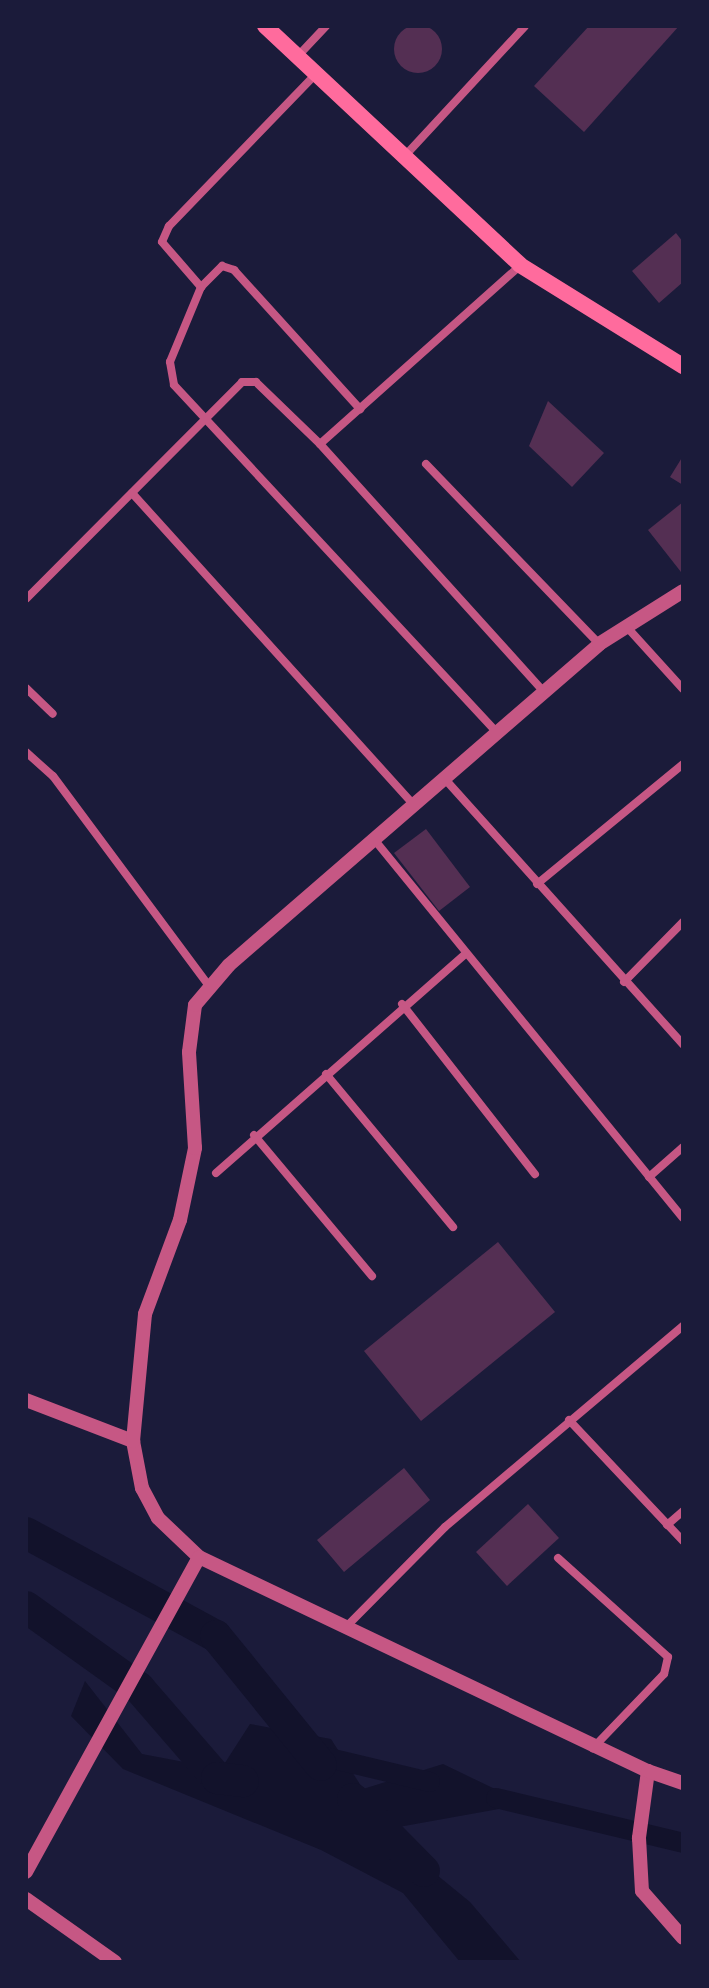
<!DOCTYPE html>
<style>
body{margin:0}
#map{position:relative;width:709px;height:1988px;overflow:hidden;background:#1b1b3a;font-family:Jost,sans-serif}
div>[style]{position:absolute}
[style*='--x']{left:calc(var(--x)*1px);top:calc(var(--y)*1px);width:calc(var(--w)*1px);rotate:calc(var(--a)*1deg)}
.water>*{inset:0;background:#12122b}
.canal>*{height:20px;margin:-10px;padding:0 10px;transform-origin:10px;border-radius:10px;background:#12122b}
.river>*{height:32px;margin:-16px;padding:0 16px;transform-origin:16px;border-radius:16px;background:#12122b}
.building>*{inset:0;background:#542f53}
.round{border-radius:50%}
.minor>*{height:8px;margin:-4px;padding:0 4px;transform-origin:4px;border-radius:4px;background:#c65784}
.tertiary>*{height:14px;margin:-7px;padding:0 7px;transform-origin:7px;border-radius:7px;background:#c65784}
.secondary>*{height:16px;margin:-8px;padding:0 8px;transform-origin:8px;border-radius:8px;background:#ff6b9d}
span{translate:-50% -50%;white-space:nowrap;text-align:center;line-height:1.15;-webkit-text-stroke:7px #1b1b3a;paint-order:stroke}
.frame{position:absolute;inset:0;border:28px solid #1b1b3a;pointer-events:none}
</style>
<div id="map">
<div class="water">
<i style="clip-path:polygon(85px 1681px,142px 1754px,221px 1769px,250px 1724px,331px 1739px,363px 1789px,443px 1764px,526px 1804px,382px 1830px,470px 1902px,521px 1962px,460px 1962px,403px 1893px,321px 1850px,123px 1769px,71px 1716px)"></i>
</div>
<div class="canal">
<i style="--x:321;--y:1756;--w:112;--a:13.4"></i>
<i style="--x:496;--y:1798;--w:192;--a:13.5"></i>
</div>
<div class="river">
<i style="--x:26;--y:1533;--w:216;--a:28.5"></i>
<i style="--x:216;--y:1636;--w:166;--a:50.9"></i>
<i style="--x:26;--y:1607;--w:139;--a:35.6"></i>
<i style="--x:139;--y:1688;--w:119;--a:49.1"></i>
<i style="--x:217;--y:1778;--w:26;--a:7"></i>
<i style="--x:353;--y:1799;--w:101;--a:45.4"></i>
</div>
<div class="building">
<i class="round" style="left:394px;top:25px;width:48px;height:48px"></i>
<i style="clip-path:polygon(589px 26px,679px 26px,584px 132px,534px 86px)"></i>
<i style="clip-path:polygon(676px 233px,683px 242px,683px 282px,659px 303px,632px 271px)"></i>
<i style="clip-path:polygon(548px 401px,604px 453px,572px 487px,529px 446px)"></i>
<i style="clip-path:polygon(683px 456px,683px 485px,670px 477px)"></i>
<i style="clip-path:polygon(683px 502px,683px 570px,681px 572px,648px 530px)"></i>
<i style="clip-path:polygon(426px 829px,470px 887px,439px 911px,394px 853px)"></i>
<i style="clip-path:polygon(498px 1242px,555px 1312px,421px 1421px,364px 1351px)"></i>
<i style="clip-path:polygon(404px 1468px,430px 1500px,344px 1572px,317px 1540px)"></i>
<i style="clip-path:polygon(528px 1504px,559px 1538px,507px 1586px,476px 1552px)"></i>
</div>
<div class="minor">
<i style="--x:296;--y:58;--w:44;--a:-46.8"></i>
<i style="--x:312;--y:78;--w:206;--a:134"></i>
<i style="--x:169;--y:226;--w:17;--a:114"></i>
<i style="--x:162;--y:242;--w:60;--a:49.1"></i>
<i style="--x:201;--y:287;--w:30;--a:-45"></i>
<i style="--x:222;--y:266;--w:13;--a:18"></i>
<i style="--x:234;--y:270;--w:188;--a:47.8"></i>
<i style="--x:402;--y:159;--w:181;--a:-47.2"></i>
<i style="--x:201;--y:287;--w:81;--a:112.5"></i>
<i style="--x:170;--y:362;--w:23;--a:80"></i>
<i style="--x:174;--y:385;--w:473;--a:47.1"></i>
<i style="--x:320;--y:444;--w:334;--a:47.9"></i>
<i style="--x:426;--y:464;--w:250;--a:46.1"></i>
<i style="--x:132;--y:493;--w:419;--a:47.9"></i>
<i style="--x:26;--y:599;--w:306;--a:-45.1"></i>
<i style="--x:242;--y:382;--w:14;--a:0"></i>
<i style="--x:256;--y:382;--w:89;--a:44.1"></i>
<i style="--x:320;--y:444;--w:268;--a:-41.7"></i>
<i style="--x:625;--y:625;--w:86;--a:47.8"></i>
<i style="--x:26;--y:688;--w:37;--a:44"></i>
<i style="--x:26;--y:752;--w:36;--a:42"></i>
<i style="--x:53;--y:776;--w:260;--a:53.4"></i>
<i style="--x:444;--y:778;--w:358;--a:48.1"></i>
<i style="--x:373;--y:838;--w:490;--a:50.8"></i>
<i style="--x:537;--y:884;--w:189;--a:-39.4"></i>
<i style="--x:624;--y:982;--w:84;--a:-45.5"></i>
<i style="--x:402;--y:1004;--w:216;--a:52"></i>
<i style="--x:326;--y:1074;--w:199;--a:50.3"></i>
<i style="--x:254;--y:1135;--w:184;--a:50.1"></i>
<i style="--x:216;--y:1173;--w:333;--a:-41.3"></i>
<i style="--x:649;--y:1177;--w:45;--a:-41.4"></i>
<i style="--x:569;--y:1420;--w:166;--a:46.7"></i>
<i style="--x:667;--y:1525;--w:21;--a:-41"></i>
<i style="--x:558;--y:1558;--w:148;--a:42"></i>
<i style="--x:668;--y:1657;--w:17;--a:103"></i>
<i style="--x:664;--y:1674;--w:103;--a:133.8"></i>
<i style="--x:345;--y:1628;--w:142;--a:-45.3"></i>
<i style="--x:445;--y:1527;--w:312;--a:-40.2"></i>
</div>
<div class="tertiary">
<i style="--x:26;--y:1400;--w:115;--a:21"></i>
<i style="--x:133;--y:1441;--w:48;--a:79.2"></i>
<i style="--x:142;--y:1488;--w:34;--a:62"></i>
<i style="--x:158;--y:1518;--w:57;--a:43.6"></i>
<i style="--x:199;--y:1557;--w:497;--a:25.5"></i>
<i style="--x:648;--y:1771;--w:68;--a:97.7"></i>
<i style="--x:639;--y:1838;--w:53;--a:86.8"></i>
<i style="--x:642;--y:1891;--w:62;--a:48.9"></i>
<i style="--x:133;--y:1441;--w:128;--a:-84.6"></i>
<i style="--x:145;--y:1314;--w:100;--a:-69.6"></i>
<i style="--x:180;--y:1220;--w:74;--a:-78.2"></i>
<i style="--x:195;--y:1148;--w:96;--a:-93.6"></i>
<i style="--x:189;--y:1052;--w:47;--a:-82.7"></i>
<i style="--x:195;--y:1005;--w:52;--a:-49.6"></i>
<i style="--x:229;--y:965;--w:490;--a:-40.9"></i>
<i style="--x:599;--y:644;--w:99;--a:-32.2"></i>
<i style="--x:648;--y:1771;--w:37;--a:19"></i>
<i style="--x:26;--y:1872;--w:359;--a:-61.2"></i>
<i style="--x:26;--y:1899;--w:109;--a:35.3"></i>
</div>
<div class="secondary">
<i style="--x:265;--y:26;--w:349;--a:43.1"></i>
<i style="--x:520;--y:265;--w:192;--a:31.8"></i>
</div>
<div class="frame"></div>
</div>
